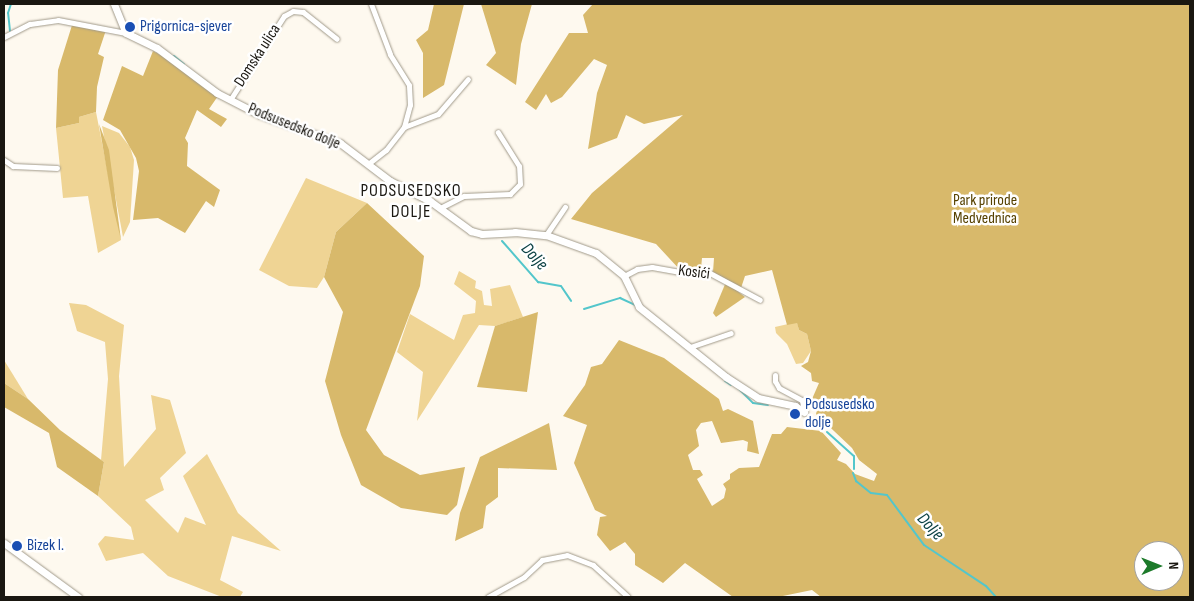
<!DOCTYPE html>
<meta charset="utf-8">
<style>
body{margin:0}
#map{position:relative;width:1194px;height:601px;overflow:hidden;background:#fef9ef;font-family:"Sofia Sans Condensed",sans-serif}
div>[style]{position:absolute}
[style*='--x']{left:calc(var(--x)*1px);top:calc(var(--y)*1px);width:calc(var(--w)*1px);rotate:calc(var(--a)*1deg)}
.green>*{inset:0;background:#efd494}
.forest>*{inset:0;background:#d8b96b}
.stream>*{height:2px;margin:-1px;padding:0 1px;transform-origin:1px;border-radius:1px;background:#53c6cb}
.roads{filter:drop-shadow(0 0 1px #a19a8a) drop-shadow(0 0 1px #a19a8a)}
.minor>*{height:5px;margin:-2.5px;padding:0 2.5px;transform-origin:2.5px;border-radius:2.5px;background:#fff}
.tertiary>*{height:7px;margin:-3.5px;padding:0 3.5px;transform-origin:3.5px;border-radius:3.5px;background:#fff}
.dots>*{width:14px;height:14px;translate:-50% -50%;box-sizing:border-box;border:2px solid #fff;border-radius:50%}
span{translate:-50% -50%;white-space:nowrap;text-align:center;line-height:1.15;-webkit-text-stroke:5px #fff;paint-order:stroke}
.transit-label{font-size:16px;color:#164399}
.left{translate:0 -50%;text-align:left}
.street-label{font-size:16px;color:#1a1711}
.park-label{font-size:16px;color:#564100}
.neighbourhood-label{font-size:18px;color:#1a1711;letter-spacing:1px}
.water-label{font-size:18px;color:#0e4345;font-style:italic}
.frame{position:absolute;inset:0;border:5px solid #1a1711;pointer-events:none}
.north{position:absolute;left:1134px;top:541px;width:50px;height:50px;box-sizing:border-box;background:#fff;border:1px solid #a3a2a0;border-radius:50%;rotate:89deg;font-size:14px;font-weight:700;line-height:20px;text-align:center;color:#1a1711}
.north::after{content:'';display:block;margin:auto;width:18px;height:22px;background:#1c7a2a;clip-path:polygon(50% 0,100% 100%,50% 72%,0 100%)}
</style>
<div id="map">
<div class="green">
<i style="clip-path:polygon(96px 112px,121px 240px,98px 253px,88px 196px,63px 198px,56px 128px,79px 123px,79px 117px)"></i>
<i style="clip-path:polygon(102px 126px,119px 133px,130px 147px,134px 160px,130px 222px,123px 237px)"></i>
<i style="clip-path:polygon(306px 178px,367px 203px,336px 232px,324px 277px,317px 288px,289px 286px,259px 270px)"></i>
<i style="clip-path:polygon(459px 271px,476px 281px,475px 288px,482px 291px,484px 305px,492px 306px,490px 289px,510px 285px,523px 317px,495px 326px,479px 325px,417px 421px,423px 372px,397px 352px,410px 314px,454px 340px,463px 315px,475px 313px,476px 301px,454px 284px)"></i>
<i style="clip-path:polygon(69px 303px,86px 305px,124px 325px,119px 376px,124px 467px,156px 429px,151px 395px,170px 400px,186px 453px,160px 478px,164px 490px,145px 500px,178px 533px,185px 517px,206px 525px,183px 476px,207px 454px,238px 513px,281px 551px,232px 536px,220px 580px,243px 592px,240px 597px,222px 597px,168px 576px,143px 553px,106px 561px,98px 544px,105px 536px,134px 540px,131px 527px,98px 496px,104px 462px,101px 460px,108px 379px,105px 342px,77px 331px)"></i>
<i style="clip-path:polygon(797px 322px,799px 330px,807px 334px,811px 351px,803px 363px,796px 364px,787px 344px,776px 333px,775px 327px)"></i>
<i style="clip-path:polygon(4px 360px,28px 399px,4px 383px)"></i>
</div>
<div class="forest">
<i style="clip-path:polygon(434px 4px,464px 4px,444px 85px,423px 98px,423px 53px,416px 40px,428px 30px)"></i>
<i style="clip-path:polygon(481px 4px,532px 4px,521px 44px,516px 85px,486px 65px,496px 53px)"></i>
<i style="clip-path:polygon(evenodd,593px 4px,1190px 4px,1190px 597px,821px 597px,812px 590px,778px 597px,733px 597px,685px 563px,663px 583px,635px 565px,635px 554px,625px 542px,610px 551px,597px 535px,600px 517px,607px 516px,595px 510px,574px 463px,587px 425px,563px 416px,585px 385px,591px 367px,602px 364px,619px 340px,664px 358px,719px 399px,723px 411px,728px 409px,753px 421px,759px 454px,747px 451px,748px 442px,743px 440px,721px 443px,712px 421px,701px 423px,696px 430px,699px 446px,688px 455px,693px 470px,700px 470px,703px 475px,697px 479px,712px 506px,724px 498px,726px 489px,723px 484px,730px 479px,730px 474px,739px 468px,759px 467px,772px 434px,781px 434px,787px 427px,821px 431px,841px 453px,837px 460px,846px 464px,855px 474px,874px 481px,877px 474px,859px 460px,852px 448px,816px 414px,818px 406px,812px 399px,819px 383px,812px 381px,811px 373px,801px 366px,808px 362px,811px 351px,807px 334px,799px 330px,797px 323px,787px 325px,772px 270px,745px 276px,741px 288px,713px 272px,714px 258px,702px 258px,701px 269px,681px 271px,656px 244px,571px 219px,592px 193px,683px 115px,644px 124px,626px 115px,617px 138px,588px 149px,597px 93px,607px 65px,594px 59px,562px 97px,551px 103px,546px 94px,536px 110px,525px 102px,569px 33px,588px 33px,583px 15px,593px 4px,1144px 551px,1174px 551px,1174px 581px,1144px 581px,1144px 551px)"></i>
<i style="clip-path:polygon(73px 22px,106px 30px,98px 54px,104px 57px,97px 87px,96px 112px,79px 117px,79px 123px,56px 128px,58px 70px)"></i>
<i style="clip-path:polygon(153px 51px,171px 60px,218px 96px,209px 109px,227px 119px,221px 127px,197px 110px,185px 138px,188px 143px,187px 166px,220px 190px,214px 207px,206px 201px,185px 233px,158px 218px,133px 220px,139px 171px,136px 158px,120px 130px,103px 120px,122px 66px,143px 76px)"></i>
<i style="clip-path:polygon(99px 124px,109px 150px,121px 240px,113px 207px)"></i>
<i style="clip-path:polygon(367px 203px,424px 256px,420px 286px,366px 430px,384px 455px,420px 475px,465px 467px,457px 505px,447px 515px,401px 508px,361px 485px,341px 435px,325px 381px,343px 312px,324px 277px,336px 232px)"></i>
<i style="clip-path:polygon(726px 282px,745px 297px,716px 317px,713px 313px)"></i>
<i style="clip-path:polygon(538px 312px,527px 392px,477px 387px,495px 326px)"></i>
<i style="clip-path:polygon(4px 383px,28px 399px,60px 430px,104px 462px,98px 496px,57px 467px,49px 433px,4px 407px)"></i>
<i style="clip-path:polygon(549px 423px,557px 470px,498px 468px,498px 497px,486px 506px,483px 528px,455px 541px,460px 513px,480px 457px)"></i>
</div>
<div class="stream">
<i style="--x:86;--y:4;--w:1;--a:0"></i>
<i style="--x:10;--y:31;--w:18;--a:-96"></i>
<i style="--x:8;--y:13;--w:9;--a:-72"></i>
<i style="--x:174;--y:56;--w:13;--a:39"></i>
<i style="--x:502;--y:241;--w:55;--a:48.7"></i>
<i style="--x:538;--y:282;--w:23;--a:10"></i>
<i style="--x:561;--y:286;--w:18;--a:56"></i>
<i style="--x:584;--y:309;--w:38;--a:-17"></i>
<i style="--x:620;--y:298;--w:17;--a:25"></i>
<i style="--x:725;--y:381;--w:7;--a:34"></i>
<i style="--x:738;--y:388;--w:21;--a:45"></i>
<i style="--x:753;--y:403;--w:15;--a:8"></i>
<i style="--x:827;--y:432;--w:36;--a:42"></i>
<i style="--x:854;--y:456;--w:13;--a:90"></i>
<i style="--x:853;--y:473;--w:9;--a:69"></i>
<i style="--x:856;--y:481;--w:19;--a:39"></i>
<i style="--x:871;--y:493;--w:16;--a:7"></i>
<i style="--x:887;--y:495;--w:62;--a:53.5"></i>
<i style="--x:924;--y:545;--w:74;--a:33.5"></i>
<i style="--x:986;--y:586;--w:15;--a:48"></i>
</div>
<div class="roads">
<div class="minor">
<i style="--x:4;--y:37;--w:29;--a:-27"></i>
<i style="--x:30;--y:24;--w:28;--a:-8"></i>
<i style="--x:58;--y:20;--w:69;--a:10.8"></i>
<i style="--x:230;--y:100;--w:100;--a:-57.3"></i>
<i style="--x:284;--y:16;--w:10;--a:-29"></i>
<i style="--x:293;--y:11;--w:10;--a:6"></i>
<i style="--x:303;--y:12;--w:43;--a:38.5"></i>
<i style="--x:404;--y:127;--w:36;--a:-21"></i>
<i style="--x:438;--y:114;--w:46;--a:-49.4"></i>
<i style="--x:4;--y:160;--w:11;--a:34"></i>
<i style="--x:13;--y:166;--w:44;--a:2.6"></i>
<i style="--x:368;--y:164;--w:23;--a:-38"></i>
<i style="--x:386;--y:150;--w:29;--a:-52"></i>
<i style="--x:404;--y:127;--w:23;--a:-75"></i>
<i style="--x:410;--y:105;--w:20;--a:-93"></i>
<i style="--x:409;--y:85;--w:36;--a:-122"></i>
<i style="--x:390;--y:54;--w:53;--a:-110.8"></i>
<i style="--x:440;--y:208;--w:27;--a:-27"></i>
<i style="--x:464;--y:196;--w:46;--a:-2.5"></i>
<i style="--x:510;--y:194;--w:14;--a:-45"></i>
<i style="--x:520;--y:184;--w:18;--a:-93"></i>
<i style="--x:519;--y:166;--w:40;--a:-122"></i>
<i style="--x:546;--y:235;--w:34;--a:-56"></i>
<i style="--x:624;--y:276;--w:15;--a:-28"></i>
<i style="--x:637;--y:269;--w:15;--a:-8"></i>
<i style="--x:652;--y:267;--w:27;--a:10"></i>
<i style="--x:679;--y:272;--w:27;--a:-2"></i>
<i style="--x:706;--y:271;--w:61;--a:28.2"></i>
<i style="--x:690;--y:347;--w:43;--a:-18.9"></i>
<i style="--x:775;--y:375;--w:6;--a:90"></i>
<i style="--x:775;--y:381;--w:8;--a:60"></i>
<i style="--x:779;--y:388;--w:26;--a:28"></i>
<i style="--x:802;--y:400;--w:12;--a:81"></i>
<i style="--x:488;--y:597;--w:41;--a:-29.1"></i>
<i style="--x:524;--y:577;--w:25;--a:-43"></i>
<i style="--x:542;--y:560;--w:25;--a:-11"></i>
<i style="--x:567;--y:555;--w:28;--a:21"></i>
<i style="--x:593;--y:565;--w:47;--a:42.4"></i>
</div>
<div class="tertiary">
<i style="--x:114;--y:4;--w:31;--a:68"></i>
<i style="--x:126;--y:33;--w:34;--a:26"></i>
<i style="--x:157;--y:48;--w:75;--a:36.9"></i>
<i style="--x:217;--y:93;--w:48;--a:27.1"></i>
<i style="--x:260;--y:115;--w:85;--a:19.3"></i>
<i style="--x:340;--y:143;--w:63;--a:37.2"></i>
<i style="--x:390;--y:181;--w:45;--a:26.6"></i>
<i style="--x:430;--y:201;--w:51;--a:36.2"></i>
<i style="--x:471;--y:231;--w:11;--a:15"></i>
<i style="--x:482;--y:234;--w:33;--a:-3"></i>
<i style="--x:515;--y:232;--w:31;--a:6"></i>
<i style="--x:546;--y:235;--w:53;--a:19.8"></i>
<i style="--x:596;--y:253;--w:36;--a:39"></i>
<i style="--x:624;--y:276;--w:34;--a:64"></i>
<i style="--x:639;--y:307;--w:112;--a:38.8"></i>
<i style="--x:726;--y:377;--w:38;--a:33"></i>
<i style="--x:758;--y:398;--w:38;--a:12"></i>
<i style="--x:795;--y:406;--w:11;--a:34"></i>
<i style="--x:4;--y:543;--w:92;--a:36.1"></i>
</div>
</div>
<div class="dots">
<i style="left:130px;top:27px;background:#1a4fb4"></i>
<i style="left:795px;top:414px;background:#1a4fb4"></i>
<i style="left:17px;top:546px;background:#1a4fb4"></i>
</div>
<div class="transit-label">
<span class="left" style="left:140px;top:27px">Prigornica-sjever</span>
<span class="left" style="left:805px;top:414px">Podsusedsko<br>dolje</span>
<span class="left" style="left:27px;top:546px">Bizek I.</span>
</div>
<div class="street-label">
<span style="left:258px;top:56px;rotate:-57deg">Domska ulica</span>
<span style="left:294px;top:127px;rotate:22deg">Podsusedsko dolje</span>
<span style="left:694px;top:273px;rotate:7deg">Kosići</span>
</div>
<div class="park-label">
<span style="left:985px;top:210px">Park prirode<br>Medvednica</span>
</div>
<div class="neighbourhood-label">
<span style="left:411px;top:202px">PODSUSEDSKO<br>DOLJE</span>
</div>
<div class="water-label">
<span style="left:534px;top:257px;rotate:47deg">Dolje</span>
<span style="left:930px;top:527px;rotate:47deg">Dolje</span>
</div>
<div class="frame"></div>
<div class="north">N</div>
</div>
